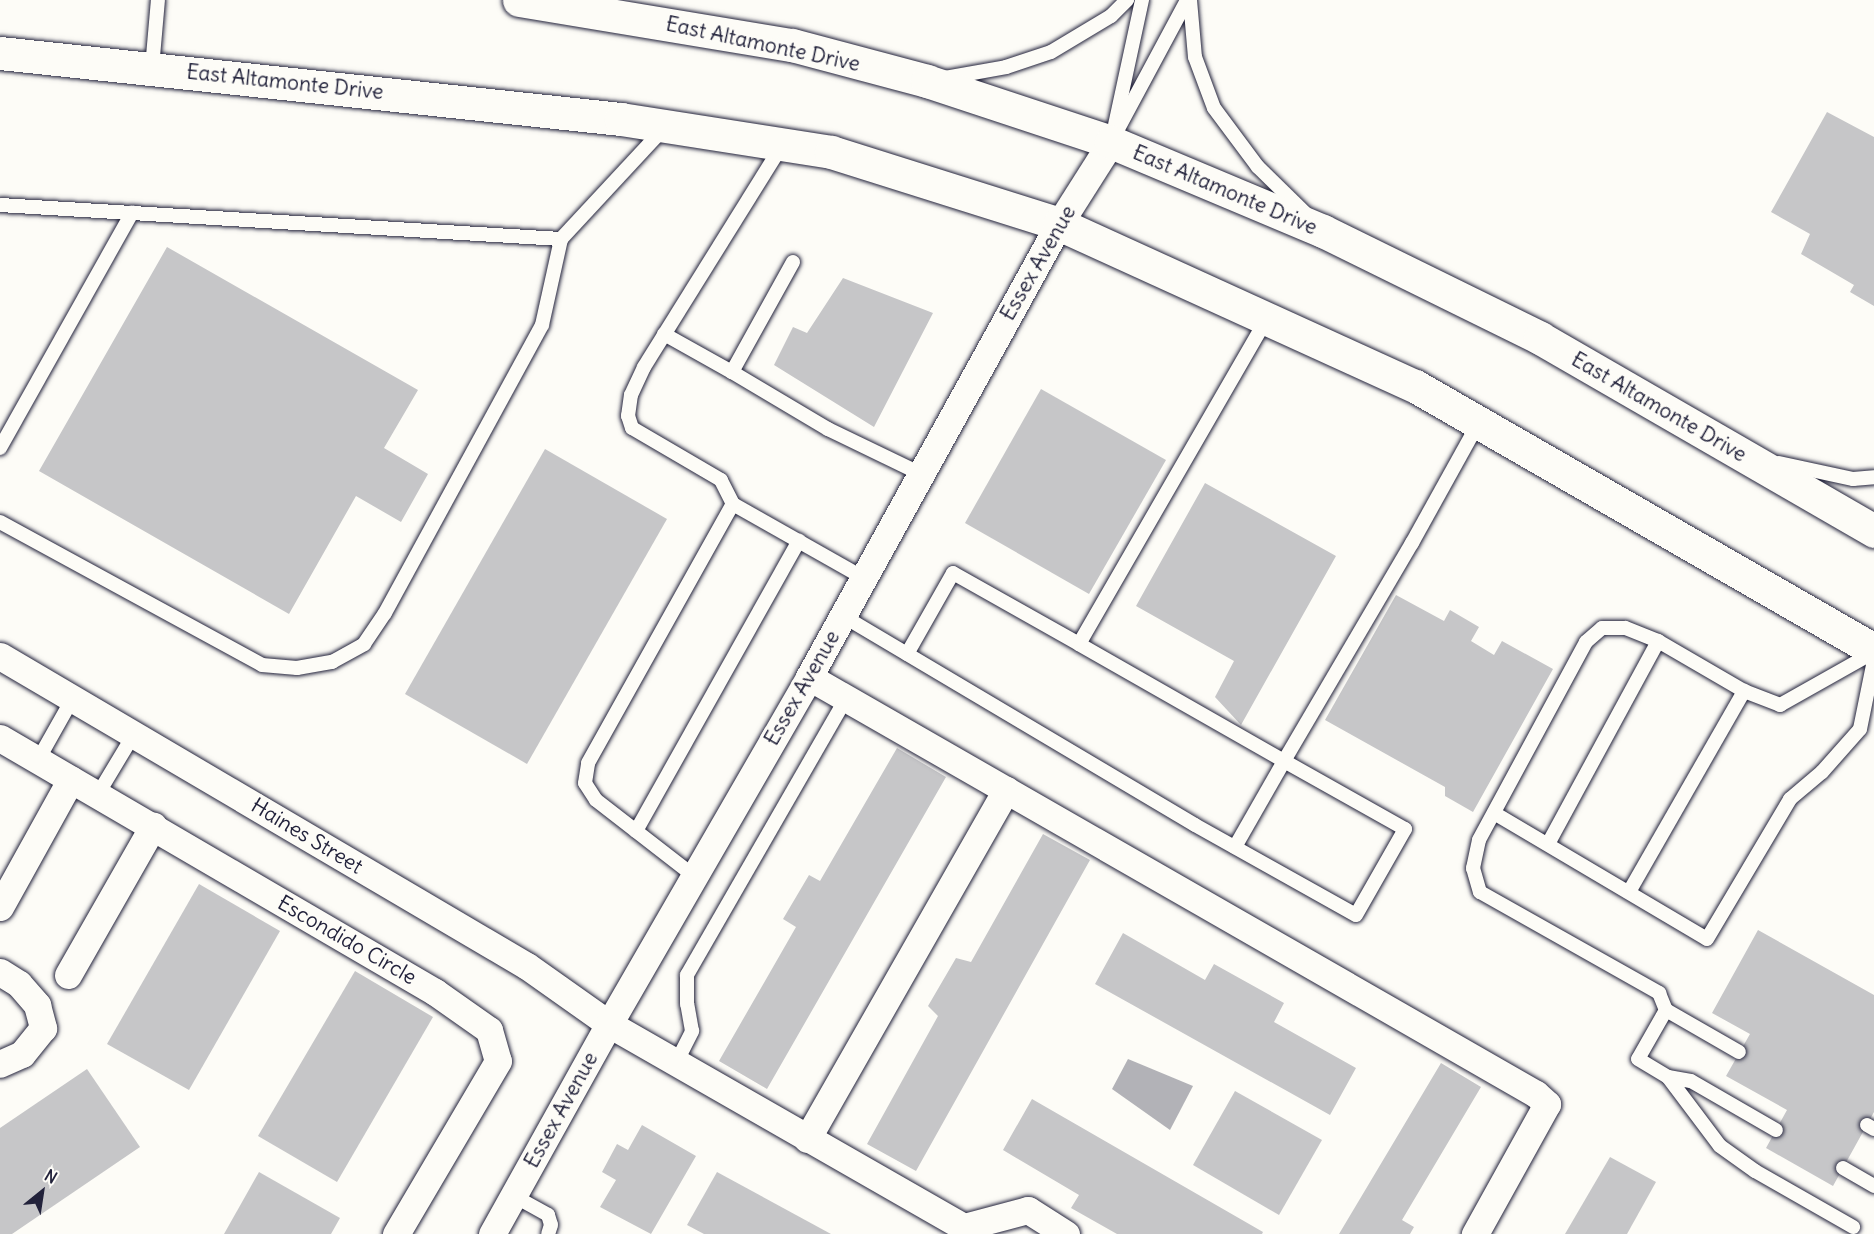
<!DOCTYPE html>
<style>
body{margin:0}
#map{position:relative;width:1874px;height:1234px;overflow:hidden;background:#fdfcf7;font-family:Delius,sans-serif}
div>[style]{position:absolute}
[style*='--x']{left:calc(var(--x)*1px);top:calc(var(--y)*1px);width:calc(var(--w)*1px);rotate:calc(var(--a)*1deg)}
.water>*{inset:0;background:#b2b2b7}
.building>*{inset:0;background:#c6c6c8}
.roads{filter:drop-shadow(0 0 2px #22223b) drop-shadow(0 0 2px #22223b)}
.lane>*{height:14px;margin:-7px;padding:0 7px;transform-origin:7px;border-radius:7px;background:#fdfcf7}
.street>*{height:27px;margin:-13.5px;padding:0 13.5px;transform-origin:13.5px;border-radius:13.5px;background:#fdfcf7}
.primary>*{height:33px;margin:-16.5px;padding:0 16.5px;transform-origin:16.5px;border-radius:16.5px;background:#fdfcf7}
span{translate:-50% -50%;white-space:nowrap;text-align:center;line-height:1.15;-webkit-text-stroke:6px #fdfcf7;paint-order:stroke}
.street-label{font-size:21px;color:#22223b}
.north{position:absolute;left:12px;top:1162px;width:60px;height:60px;-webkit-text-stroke:4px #fdfcf7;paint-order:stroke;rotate:30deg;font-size:16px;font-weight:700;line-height:24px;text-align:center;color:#22223b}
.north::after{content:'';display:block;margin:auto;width:21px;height:27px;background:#22223b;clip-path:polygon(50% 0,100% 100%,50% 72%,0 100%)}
</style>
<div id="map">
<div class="water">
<i style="clip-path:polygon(1128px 1059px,1193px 1086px,1170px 1130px,1112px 1089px)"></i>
</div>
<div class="building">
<i style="clip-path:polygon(1827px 112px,1874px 137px,1874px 306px,1850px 292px,1854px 285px,1801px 254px,1810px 234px,1771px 212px)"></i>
<i style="clip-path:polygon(167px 247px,418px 390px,384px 448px,428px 474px,401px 522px,356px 496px,289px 614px,39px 471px)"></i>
<i style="clip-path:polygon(843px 278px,933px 313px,874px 427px,774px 365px,793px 327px,807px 333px)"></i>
<i style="clip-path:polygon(1041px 389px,1166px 460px,1089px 594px,965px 523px)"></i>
<i style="clip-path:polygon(545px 449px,667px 519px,527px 764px,405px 694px)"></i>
<i style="clip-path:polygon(1205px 483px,1336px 556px,1241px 725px,1215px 697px,1234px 661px,1136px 606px)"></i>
<i style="clip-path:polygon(1396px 595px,1444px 621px,1450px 610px,1479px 627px,1471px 641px,1494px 655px,1502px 641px,1553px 669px,1473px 812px,1445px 796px,1445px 787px,1325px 720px)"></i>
<i style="clip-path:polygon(897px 748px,946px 777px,767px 1089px,719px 1061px,796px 927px,783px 919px,809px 875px,820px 881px)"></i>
<i style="clip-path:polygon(1043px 834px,1090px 860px,916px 1171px,867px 1144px,938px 1016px,928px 1006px,956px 958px,971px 962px)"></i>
<i style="clip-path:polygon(199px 884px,280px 931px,189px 1090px,107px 1044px)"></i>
<i style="clip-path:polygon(1758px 930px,1874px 995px,1874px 1112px,1833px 1186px,1766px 1148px,1787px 1110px,1726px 1076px,1750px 1034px,1712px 1013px)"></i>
<i style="clip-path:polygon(1123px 933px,1205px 980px,1214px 964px,1284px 1003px,1274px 1022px,1356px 1068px,1330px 1115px,1095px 984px)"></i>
<i style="clip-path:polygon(355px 971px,433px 1017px,337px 1182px,258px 1136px)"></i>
<i style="clip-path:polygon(1441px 1063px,1481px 1087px,1402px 1220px,1414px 1227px,1410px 1234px,1339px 1234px)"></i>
<i style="clip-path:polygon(87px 1069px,140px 1147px,12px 1234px,0 1234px,0 1128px)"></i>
<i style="clip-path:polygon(1235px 1091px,1322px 1140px,1279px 1215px,1193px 1165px)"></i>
<i style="clip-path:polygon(1032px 1099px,1263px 1232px,1262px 1234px,1117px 1234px,1071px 1208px,1079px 1195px,1003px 1150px)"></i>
<i style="clip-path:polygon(642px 1125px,696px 1156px,651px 1234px,600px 1207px,616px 1180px,602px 1172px,617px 1144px,628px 1150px)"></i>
<i style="clip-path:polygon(1610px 1157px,1656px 1182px,1627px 1234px,1565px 1234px)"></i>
<i style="clip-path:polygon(259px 1172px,340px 1218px,331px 1234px,224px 1234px)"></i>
<i style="clip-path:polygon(717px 1172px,831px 1234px,704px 1234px,687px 1225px)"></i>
</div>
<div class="roads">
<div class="lane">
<i style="--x:1190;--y:0;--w:57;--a:85"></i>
<i style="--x:1195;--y:57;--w:54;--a:69.6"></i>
<i style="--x:1214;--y:108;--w:74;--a:53.3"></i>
<i style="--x:1258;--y:167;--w:66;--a:44.4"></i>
<i style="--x:152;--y:68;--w:68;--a:-85"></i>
<i style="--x:945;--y:78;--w:62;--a:-10.2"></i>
<i style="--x:1006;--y:67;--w:47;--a:-18.4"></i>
<i style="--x:1051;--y:52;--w:70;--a:-31"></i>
<i style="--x:1111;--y:16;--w:23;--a:-45"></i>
<i style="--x:1115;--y:125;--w:128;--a:-77.8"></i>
<i style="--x:1111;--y:142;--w:161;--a:-61.8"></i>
<i style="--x:0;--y:205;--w:562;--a:3.47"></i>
<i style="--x:793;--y:262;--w:126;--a:119"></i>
<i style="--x:732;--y:372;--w:112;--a:30.7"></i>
<i style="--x:828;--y:429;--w:103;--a:25.8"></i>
<i style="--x:664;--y:334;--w:78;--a:29.2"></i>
<i style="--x:0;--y:448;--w:270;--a:-60.7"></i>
<i style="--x:1779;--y:463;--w:76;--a:12.2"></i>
<i style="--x:1853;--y:479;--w:21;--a:-5"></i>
<i style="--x:733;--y:504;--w:150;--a:29.5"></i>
<i style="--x:0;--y:522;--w:298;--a:28.6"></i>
<i style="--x:262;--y:665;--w:35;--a:5"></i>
<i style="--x:297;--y:668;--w:36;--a:-10"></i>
<i style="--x:332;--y:662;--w:37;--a:-29"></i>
<i style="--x:364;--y:644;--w:37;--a:-56"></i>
<i style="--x:385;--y:613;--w:328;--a:-61.4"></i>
<i style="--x:542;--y:325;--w:88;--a:-77.5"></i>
<i style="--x:561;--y:239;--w:153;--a:-47.1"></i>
<i style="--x:843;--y:616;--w:409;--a:30.7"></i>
<i style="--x:1195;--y:825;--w:184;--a:29.2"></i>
<i style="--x:1356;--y:915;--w:99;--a:-60.3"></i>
<i style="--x:1405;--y:829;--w:139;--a:-150.7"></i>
<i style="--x:1284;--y:761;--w:253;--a:-59.6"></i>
<i style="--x:1412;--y:543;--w:138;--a:-61"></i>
<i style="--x:1658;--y:641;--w:35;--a:-158"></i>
<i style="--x:1625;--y:628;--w:23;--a:180"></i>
<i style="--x:1602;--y:628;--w:21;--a:139"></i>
<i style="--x:1586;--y:642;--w:225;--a:118.4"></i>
<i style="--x:1479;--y:840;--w:29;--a:102"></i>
<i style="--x:1473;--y:868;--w:25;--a:74"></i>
<i style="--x:1480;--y:892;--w:206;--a:29.4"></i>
<i style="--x:1659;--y:993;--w:18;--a:68"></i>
<i style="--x:1666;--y:1010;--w:84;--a:29.9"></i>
<i style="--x:907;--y:654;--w:93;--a:-60.4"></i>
<i style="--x:953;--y:573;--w:145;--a:29.4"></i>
<i style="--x:38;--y:760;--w:71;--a:-60.6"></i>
<i style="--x:98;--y:794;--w:70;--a:-59"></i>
<i style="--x:1494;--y:813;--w:247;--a:30.6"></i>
<i style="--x:1707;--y:939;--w:163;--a:-59.3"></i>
<i style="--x:1790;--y:799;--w:42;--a:-40.2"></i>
<i style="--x:1822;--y:772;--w:57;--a:-48.5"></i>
<i style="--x:1860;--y:729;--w:70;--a:-78.5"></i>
<i style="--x:636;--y:831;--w:333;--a:-60.7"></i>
<i style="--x:1548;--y:844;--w:231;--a:-61.5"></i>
<i style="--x:1658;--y:641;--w:99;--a:30.2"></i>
<i style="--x:1744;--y:691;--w:39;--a:21"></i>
<i style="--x:1780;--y:705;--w:108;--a:-29.4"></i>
<i style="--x:1235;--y:847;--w:99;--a:-60.3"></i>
<i style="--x:1284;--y:761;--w:236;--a:-150.3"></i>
<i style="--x:1079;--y:644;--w:376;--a:-60"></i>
<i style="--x:694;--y:876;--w:124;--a:-142.2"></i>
<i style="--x:596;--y:800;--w:20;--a:-123"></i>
<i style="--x:585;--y:783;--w:20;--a:-81"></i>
<i style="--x:588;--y:763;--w:297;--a:-60.8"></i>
<i style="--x:733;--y:504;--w:27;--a:-117"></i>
<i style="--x:721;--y:480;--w:103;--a:-149.7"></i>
<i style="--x:632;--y:428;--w:13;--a:-108"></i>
<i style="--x:628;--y:416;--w:21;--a:-82"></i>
<i style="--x:631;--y:395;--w:31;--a:-65"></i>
<i style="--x:644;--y:367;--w:263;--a:-58.1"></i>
<i style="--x:1629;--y:892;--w:232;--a:-60.2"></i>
<i style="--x:1666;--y:1010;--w:56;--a:119.7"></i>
<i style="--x:1638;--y:1059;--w:35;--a:31"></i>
<i style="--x:1668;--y:1077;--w:86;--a:53"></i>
<i style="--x:1720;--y:1146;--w:43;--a:35.5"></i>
<i style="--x:1755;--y:1171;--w:113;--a:29.7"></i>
<i style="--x:676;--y:1063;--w:36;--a:-63"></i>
<i style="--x:692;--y:1031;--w:27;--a:-100"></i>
<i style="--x:687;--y:1004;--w:29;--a:-90"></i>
<i style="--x:687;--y:975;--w:319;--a:-60.1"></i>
<i style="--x:1668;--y:1077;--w:23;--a:10"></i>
<i style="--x:1691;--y:1081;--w:98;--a:30"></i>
<i style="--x:1867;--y:1125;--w:8;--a:30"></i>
<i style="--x:1843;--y:1168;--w:36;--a:30"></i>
<i style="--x:514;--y:1196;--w:39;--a:29"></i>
<i style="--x:548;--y:1215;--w:10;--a:73"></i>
<i style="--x:551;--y:1225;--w:9;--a:108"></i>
</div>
<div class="street">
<i style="--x:0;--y:656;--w:611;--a:30.47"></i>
<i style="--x:527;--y:966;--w:100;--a:35.3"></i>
<i style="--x:609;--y:1024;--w:409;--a:29.8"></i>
<i style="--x:964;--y:1227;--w:66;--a:-14.9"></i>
<i style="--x:1028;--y:1210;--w:45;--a:32.3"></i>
<i style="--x:809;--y:677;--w:838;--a:29.84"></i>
<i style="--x:1536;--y:1094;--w:15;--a:42"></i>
<i style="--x:1547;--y:1104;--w:149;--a:119"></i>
<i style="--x:0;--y:738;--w:504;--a:30.28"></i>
<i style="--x:435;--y:992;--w:66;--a:35.1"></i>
<i style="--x:489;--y:1030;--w:32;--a:74"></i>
<i style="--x:498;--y:1061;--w:201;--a:120.5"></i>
<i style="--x:0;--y:907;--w:146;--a:-61"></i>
<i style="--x:0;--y:972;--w:22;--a:32"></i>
<i style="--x:19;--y:984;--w:28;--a:49"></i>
<i style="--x:37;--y:1005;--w:24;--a:75"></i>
<i style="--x:43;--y:1028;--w:33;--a:129"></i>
<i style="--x:22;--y:1054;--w:24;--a:156"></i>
<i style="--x:68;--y:975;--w:172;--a:-60.3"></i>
<i style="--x:807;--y:1139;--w:402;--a:-60.3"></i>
<i style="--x:492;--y:1234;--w:240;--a:-60.9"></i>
<i style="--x:609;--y:1024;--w:401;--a:-60"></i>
<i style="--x:809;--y:677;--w:517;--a:-61.11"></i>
<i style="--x:1059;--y:224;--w:97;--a:-57.6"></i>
</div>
<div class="primary">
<i style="--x:519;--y:0;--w:277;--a:9.4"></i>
<i style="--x:792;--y:45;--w:140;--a:14.9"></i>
<i style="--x:927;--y:81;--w:194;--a:18.3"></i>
<i style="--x:1111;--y:142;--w:230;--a:22.8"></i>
<i style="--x:1323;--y:231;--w:242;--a:26.2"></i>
<i style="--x:1540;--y:338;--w:386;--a:30"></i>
<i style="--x:0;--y:53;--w:624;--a:6.07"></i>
<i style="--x:621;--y:119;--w:213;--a:8.9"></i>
<i style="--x:831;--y:152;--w:239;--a:17.5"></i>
<i style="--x:1059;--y:224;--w:391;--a:24.5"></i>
<i style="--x:1415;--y:386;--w:530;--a:29.91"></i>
</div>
</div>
<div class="street-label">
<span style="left:763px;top:44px;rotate:12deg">East Altamonte Drive</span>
<span style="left:285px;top:82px;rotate:6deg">East Altamonte Drive</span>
<span style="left:1225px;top:190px;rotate:23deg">East Altamonte Drive</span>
<span style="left:1038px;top:263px;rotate:-60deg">Essex Avenue</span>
<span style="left:1659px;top:407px;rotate:30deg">East Altamonte Drive</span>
<span style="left:802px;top:688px;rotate:-60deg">Essex Avenue</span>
<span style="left:307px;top:836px;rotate:31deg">Haines Street</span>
<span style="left:347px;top:940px;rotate:30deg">Escondido Circle</span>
<span style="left:561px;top:1110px;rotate:-61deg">Essex Avenue</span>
</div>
<div class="north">N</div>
</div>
